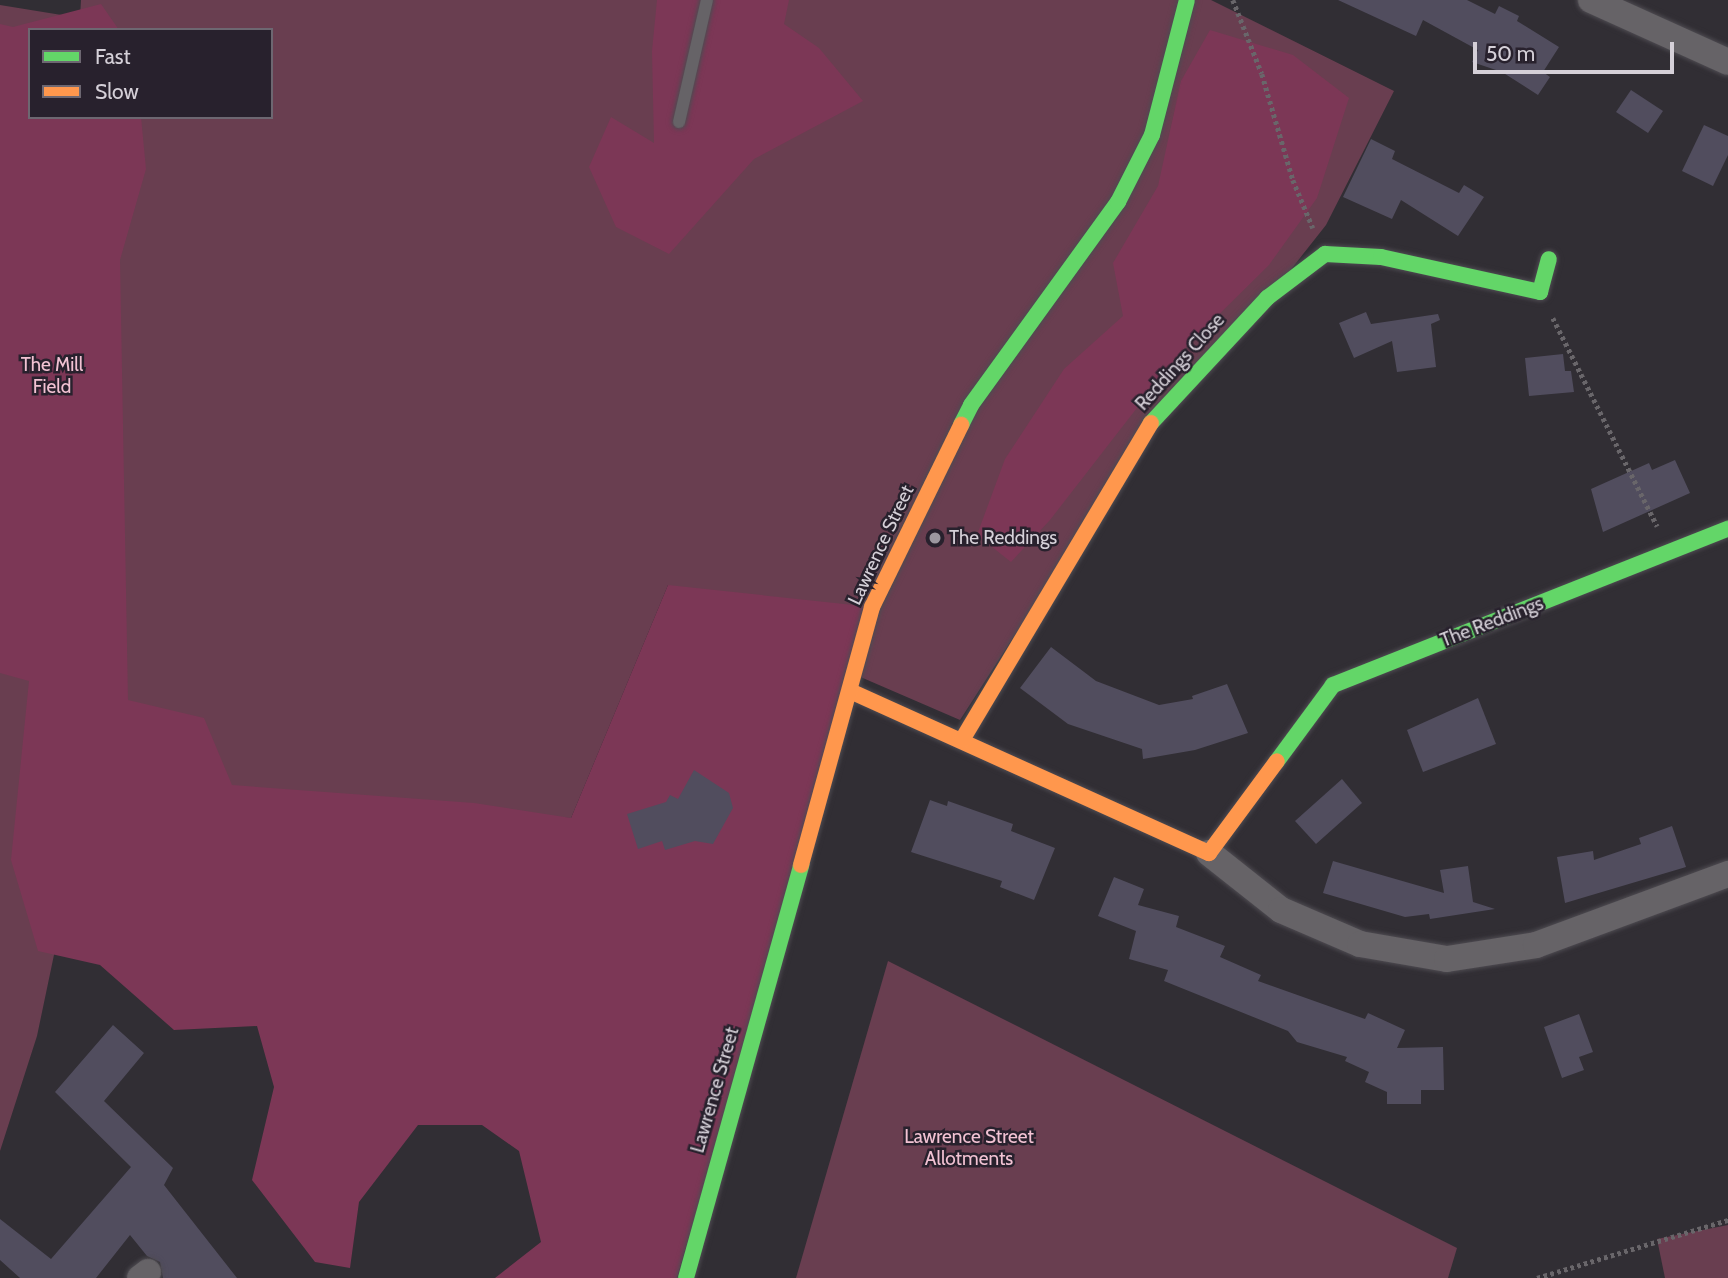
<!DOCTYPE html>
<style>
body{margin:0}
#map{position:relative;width:1728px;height:1278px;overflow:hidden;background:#312e34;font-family:Cabin,sans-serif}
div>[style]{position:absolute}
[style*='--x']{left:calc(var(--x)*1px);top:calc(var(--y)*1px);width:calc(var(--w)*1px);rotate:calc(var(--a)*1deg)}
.green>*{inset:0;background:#693e50}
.forest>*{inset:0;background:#7c3756}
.building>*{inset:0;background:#514d5e}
.path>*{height:4.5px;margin-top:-2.25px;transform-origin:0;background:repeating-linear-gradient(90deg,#69666a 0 3.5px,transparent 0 7px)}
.roads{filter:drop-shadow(0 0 2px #4e4b51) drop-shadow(0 0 2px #4e4b51)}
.lane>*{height:12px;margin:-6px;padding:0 6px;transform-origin:6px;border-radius:6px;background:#666367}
.street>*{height:26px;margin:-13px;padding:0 13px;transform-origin:13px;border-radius:13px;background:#666367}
.fast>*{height:16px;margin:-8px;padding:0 8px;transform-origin:8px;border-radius:8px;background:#63d668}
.slow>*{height:16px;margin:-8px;padding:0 8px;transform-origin:8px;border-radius:8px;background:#ff974d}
.dots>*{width:19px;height:19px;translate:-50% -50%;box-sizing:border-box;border:4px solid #28212d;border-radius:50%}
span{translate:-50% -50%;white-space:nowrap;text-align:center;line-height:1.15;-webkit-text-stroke:5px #28212d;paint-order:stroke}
.street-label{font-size:19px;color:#d5d0d8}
.park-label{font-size:19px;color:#f2c2d3}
.poi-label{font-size:19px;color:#d5d0d8}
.left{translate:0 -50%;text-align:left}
.legend{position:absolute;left:28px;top:28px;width:245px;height:91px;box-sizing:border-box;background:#28212d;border:2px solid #6d6771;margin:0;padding:9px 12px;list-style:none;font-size:21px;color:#d5d0d8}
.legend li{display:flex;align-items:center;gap:14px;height:35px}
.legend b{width:35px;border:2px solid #6d6771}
.scale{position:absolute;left:1473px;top:42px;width:201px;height:32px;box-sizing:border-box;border:4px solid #d5d0d8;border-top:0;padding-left:9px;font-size:21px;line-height:24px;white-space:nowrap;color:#d5d0d8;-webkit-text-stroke:5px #28212d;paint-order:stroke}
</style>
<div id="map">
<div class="green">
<i style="clip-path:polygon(evenodd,81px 0,1211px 0,1394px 91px,1326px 225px,1274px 291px,1149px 427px,960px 720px,842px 669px,668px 585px,571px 818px,211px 808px,99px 740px,37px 1036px,0 1151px,0 5px,80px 18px,81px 0,30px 30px,271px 30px,271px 117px,30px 117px,30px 30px)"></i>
<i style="clip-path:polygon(888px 961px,1457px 1248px,1448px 1278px,796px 1278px)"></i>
<i style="clip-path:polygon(1728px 1225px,1728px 1278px,1665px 1278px,1657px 1239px)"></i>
</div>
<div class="forest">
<i style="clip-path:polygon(657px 0,789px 0,784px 24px,819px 48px,863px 101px,754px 159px,669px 254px,616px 227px,589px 167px,611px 117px,654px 143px,652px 51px)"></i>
<i style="clip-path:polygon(101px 4px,119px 30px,30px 30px,30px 117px,141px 117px,146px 169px,120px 260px,128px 700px,204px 718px,232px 785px,474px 803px,571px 818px,668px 585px,872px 607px,677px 1278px,495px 1278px,541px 1242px,519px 1151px,482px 1125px,418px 1125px,359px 1202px,350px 1268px,315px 1262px,252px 1180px,274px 1087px,257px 1026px,174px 1030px,100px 965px,38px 951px,11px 860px,29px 681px,0 673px,0 24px,13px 27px)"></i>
<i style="clip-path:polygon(1210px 30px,1293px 55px,1349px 98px,1317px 198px,1269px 265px,1178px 355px,1050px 520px,1011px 562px,977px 535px,1005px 459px,1064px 369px,1123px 316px,1113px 263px,1158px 186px,1181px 81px)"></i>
</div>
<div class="building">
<i style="clip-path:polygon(1338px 0,1467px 0,1495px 14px,1499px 6px,1519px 16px,1517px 21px,1559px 47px,1543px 72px,1550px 77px,1538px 95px,1502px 72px,1472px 62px,1478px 50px,1423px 20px,1416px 36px)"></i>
<i style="clip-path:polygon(1631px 90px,1663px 111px,1648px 133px,1616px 112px)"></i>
<i style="clip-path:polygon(1704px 125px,1728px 136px,1728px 155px,1713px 186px,1682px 171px)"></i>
<i style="clip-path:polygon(1371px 139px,1395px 151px,1392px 159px,1459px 193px,1464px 185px,1484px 197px,1458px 236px,1401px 200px,1392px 219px,1343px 197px)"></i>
<i style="clip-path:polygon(1366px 312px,1371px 324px,1438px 314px,1440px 320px,1431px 324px,1436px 367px,1397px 372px,1392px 341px,1354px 358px,1339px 323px)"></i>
<i style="clip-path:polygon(1563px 354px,1565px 371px,1571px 371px,1574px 392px,1529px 396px,1525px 358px)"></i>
<i style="clip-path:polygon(1675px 460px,1690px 493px,1603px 532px,1591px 489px,1649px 463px,1652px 470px)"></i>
<i style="clip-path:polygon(1051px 647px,1096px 681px,1159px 705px,1193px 699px,1192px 696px,1227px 684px,1248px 733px,1195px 750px,1143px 759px,1142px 749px,1068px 724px,1020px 688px)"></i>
<i style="clip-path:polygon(1478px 698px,1496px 744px,1423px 772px,1407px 730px)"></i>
<i style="clip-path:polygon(694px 770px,729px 793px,733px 808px,713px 844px,695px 841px,665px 850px,662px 841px,638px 849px,627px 814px,666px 802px,670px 795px,678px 799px)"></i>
<i style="clip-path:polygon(1342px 779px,1362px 803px,1316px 844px,1295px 821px)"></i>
<i style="clip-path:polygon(930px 800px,947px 806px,948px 801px,1013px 824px,1011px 831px,1055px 848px,1034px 900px,1000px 887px,1002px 881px,911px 852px)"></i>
<i style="clip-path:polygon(1672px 826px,1686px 867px,1565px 903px,1557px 857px,1593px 851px,1594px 860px,1641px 844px,1639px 838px)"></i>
<i style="clip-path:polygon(1333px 861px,1444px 893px,1440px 870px,1468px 866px,1473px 902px,1495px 909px,1430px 919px,1429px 914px,1405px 917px,1323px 893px)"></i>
<i style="clip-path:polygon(1114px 877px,1144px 889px,1138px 905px,1179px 916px,1176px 927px,1225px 946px,1220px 957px,1261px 975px,1258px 981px,1365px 1019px,1368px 1013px,1405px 1030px,1397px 1048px,1443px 1047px,1444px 1090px,1421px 1090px,1421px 1104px,1387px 1104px,1387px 1092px,1365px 1082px,1369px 1072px,1345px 1061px,1347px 1057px,1297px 1042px,1288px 1031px,1164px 981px,1168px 970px,1129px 959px,1136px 931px,1098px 916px)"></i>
<i style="clip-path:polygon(1579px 1014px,1593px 1052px,1579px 1057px,1584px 1070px,1562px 1078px,1544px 1027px)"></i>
<i style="clip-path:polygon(113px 1025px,144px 1053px,104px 1101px,173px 1168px,164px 1185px,237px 1278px,163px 1278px,160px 1262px,147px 1256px,130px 1235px,96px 1278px,20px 1278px,0 1260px,0 1219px,51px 1259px,131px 1167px,55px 1092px)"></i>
</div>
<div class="path">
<i style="--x:1233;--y:0;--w:79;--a:68.6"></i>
<i style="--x:1262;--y:74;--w:110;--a:73.7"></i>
<i style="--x:1293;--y:180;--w:52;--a:67.4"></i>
<i style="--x:1553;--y:318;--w:233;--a:63.4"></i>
<i style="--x:1537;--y:1278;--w:200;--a:-16.9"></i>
</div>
<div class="roads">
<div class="lane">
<i style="--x:679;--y:122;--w:125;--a:-77.1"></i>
</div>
<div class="street">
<i style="--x:1591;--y:0;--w:150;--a:24.3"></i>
<i style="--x:1209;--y:853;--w:92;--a:38.4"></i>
<i style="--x:1281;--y:910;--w:86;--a:23.3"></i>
<i style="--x:1360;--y:944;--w:88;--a:9.8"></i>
<i style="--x:1447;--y:959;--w:90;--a:-8.9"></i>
<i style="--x:1536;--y:945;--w:205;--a:-20.3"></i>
<i style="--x:140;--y:1278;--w:10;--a:-37"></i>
</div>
<div class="fast">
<i style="--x:1151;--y:423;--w:171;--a:-47.1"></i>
<i style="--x:1267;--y:298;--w:73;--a:-37.2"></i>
<i style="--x:1325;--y:254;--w:56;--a:3.1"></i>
<i style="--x:1381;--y:257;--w:163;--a:12.4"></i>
<i style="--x:1540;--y:292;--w:34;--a:-75"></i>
<i style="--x:961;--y:425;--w:22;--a:-63"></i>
<i style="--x:971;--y:405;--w:251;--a:-54.1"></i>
<i style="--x:1118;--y:202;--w:75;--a:-63.1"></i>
<i style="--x:1152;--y:135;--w:139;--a:-75.5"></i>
<i style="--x:1277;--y:761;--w:94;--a:-53.6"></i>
<i style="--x:1333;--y:685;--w:425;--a:-21.6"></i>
<i style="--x:686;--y:1278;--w:429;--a:-74.4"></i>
</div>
<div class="slow">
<i style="--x:850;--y:691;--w:394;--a:24.3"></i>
<i style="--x:1209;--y:853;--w:114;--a:-53.5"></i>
<i style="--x:962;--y:740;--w:369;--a:-59.2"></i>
<i style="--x:801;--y:865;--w:268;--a:-74.6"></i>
<i style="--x:872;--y:607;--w:203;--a:-63.9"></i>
</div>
</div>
<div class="dots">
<i style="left:935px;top:538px;background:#9c979f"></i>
</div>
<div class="street-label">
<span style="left:1180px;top:362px;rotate:-48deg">Reddings Close</span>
<span style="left:881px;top:545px;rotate:-65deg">Lawrence Street</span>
<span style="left:1492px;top:622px;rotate:-21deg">The Reddings</span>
<span style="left:715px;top:1090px;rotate:-74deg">Lawrence Street</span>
</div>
<div class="park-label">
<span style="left:52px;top:376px">The Mill<br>Field</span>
<span style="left:969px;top:1148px">Lawrence Street<br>Allotments</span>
</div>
<div class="poi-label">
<span class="left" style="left:949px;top:538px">The Reddings</span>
</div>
<ul class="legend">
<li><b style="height:9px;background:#63d668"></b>Fast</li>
<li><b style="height:9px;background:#ff974d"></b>Slow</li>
</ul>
<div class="scale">50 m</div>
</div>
